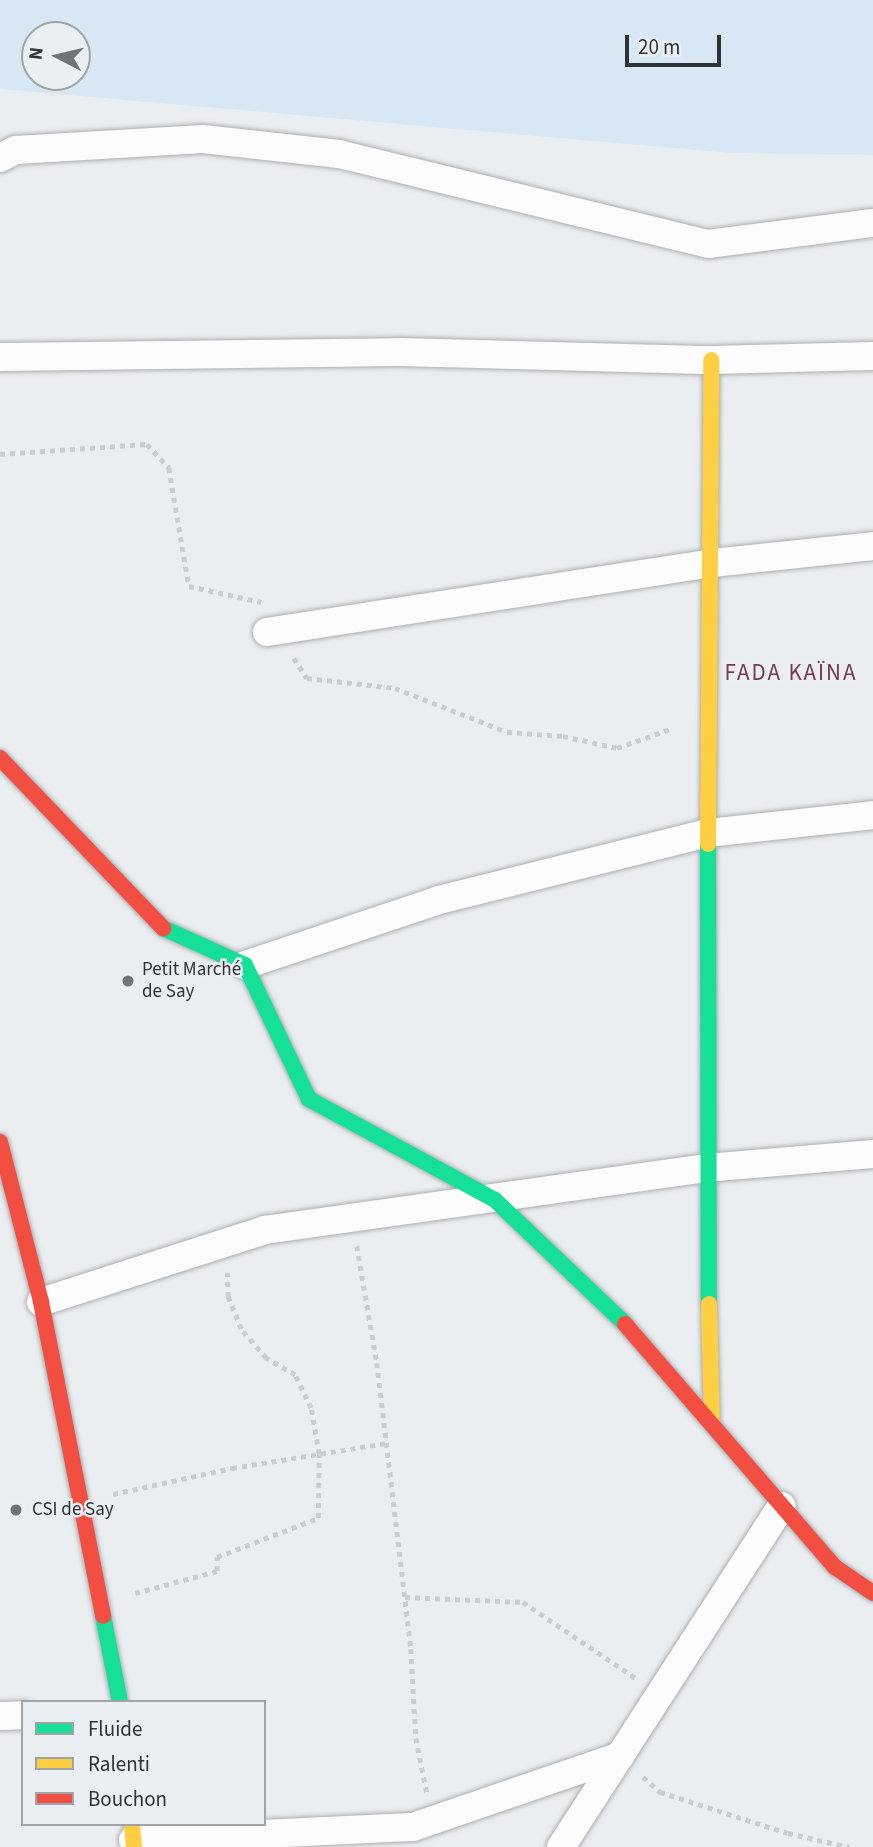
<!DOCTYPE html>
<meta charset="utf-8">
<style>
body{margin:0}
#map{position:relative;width:873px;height:1847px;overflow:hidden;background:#ebeef1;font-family:"Source Sans 3",sans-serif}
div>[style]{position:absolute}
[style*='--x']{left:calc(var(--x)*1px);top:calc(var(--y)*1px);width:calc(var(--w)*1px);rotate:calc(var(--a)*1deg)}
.green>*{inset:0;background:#d7e8f4}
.path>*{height:4.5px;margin-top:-2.25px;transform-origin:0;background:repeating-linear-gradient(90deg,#cbcdce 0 5px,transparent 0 10px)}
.roads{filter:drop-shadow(0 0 2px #acafb1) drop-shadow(0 0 2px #acafb1)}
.street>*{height:28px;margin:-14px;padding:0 14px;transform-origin:14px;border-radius:14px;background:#fcfcfd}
.fast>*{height:16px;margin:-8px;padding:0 8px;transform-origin:8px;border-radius:8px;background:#16e098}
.slow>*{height:16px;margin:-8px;padding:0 8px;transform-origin:8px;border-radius:8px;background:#ffcf43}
.jam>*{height:16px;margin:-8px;padding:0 8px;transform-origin:8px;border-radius:8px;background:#f24e42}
.dots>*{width:19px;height:19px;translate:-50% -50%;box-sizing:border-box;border:4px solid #e9eff3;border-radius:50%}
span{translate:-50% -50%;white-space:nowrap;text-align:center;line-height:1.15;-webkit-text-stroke:5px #e9eff3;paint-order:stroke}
.poi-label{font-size:19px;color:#303335}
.left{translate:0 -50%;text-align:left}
.quarter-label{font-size:23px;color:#7d374f;letter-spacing:2px}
.legend{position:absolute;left:21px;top:1700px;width:245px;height:126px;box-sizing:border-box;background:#e9eff3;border:2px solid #9fa4a7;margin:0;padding:9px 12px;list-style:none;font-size:21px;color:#303335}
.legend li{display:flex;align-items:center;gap:14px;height:35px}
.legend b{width:35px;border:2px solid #9fa4a7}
.north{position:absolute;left:21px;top:21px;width:70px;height:70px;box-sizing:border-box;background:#e9eff3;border:2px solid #9fa4a7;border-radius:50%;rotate:277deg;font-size:19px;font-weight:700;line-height:28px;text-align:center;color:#303335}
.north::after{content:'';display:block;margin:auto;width:24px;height:32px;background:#717477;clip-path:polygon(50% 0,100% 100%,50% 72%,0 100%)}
.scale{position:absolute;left:625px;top:35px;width:96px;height:32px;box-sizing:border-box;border:4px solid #303335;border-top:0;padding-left:9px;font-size:21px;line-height:24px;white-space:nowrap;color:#303335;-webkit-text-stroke:5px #e9eff3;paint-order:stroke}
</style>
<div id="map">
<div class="green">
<i style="clip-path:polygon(evenodd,0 0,873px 0,873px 155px,731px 153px,0 89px,0 0,35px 35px,77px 35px,77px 77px,35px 77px,35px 35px)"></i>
</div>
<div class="path">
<i style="--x:0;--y:454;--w:147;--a:-3.9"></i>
<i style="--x:147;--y:444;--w:33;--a:47"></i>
<i style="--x:169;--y:468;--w:120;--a:80.4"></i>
<i style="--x:189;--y:586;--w:74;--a:12.5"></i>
<i style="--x:294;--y:658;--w:24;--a:57"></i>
<i style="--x:307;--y:678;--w:89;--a:6.5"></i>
<i style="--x:395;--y:688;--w:120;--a:21.4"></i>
<i style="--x:507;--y:732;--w:56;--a:4.1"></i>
<i style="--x:563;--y:736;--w:55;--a:12.5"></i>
<i style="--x:617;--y:748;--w:59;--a:-19.7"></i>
<i style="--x:357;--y:1246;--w:119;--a:80.3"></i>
<i style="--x:377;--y:1363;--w:288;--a:83.2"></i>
<i style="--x:411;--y:1649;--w:89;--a:86.8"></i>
<i style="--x:416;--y:1738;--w:56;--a:78.7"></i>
<i style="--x:113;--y:1494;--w:122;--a:-12.3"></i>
<i style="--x:232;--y:1468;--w:157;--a:-9.2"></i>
<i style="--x:135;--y:1593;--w:85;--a:-15"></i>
<i style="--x:217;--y:1571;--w:14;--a:-90"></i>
<i style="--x:217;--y:1557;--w:108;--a:-21.1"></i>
<i style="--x:318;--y:1518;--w:64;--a:-89.1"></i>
<i style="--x:319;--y:1454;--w:47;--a:-99.9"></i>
<i style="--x:311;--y:1408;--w:37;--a:-116"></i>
<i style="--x:295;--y:1375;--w:34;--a:-150"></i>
<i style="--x:266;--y:1358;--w:38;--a:-131"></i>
<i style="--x:241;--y:1329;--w:35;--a:-112"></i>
<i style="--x:228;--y:1297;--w:24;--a:-92"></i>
<i style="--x:405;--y:1597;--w:118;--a:2.4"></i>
<i style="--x:523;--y:1602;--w:138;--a:34"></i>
<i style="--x:643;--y:1777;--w:23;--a:41"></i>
<i style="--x:660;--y:1792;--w:134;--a:17.8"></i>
<i style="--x:788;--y:1833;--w:63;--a:12.9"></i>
</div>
<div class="roads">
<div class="street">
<i style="--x:0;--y:158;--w:18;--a:-27"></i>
<i style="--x:16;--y:150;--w:187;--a:-3.4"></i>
<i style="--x:203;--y:139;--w:137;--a:6.3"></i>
<i style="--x:339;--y:154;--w:380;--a:13.7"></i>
<i style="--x:708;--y:244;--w:166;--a:-7.3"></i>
<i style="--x:0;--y:357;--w:399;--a:-0.7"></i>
<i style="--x:399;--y:352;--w:312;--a:1.5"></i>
<i style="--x:711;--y:360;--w:162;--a:-1.4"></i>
<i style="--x:267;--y:632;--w:450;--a:-8.8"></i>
<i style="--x:712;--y:563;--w:162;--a:-6"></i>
<i style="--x:245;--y:965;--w:205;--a:-18.5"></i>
<i style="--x:439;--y:900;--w:277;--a:-14"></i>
<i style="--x:708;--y:833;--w:166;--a:-6.2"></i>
<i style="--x:41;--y:1302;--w:235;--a:-17.8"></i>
<i style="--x:265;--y:1230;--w:445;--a:-8"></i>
<i style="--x:706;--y:1168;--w:168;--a:-4.8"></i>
<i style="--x:0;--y:1716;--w:23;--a:-2"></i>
<i style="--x:133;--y:1840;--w:280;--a:-2.7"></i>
<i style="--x:413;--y:1827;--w:219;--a:-18.9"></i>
<i style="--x:561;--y:1847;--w:406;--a:-57.1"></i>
</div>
<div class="fast">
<i style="--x:708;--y:844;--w:460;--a:89.9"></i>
<i style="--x:163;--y:928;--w:90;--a:24.3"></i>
<i style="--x:245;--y:965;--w:148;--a:64.5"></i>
<i style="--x:309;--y:1099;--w:212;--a:28.5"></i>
<i style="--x:495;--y:1200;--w:180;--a:43.6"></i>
<i style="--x:103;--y:1616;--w:88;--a:78.8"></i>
</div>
<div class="slow">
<i style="--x:708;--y:844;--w:484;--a:-89.6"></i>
<i style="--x:709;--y:1304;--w:120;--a:88.6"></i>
<i style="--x:132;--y:1824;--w:23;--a:85"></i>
</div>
<div class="jam">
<i style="--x:0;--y:758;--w:236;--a:46.2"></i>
<i style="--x:0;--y:1142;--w:165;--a:75.6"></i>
<i style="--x:41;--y:1302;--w:320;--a:78.8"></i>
<i style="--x:625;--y:1324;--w:321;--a:49.2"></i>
<i style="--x:835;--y:1567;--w:46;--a:34.4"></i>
</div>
</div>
<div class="dots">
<i style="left:128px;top:981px;background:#717477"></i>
<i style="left:16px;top:1510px;background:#717477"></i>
</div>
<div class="poi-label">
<span class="left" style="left:142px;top:981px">Petit Marché<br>de Say</span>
<span class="left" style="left:32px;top:1510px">CSI de Say</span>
</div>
<div class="quarter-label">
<span style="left:791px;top:673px">FADA KAÏNA</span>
</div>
<ul class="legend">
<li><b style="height:9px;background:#16e098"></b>Fluide</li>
<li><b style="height:9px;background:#ffcf43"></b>Ralenti</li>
<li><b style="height:9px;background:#f24e42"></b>Bouchon</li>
</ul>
<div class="north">N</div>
<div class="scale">20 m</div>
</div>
